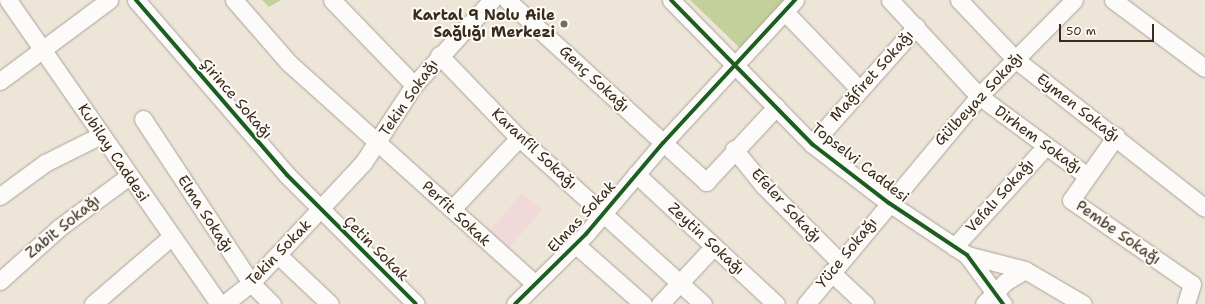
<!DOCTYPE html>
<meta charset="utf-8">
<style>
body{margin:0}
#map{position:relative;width:1205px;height:304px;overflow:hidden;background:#ede5d8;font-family:"Shantell Sans",sans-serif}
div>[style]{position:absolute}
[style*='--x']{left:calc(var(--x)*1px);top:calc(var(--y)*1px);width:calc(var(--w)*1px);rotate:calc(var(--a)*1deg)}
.built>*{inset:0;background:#f1d9da}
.green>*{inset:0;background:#c4d099}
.roads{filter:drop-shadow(0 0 1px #a9a299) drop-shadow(0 0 1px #a9a299)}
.minor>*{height:17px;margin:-8.5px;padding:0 8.5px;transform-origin:8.5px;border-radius:8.5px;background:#fcfbf9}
.cycleway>*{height:4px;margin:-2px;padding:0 2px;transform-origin:2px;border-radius:2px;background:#1b5e20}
.dots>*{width:11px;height:11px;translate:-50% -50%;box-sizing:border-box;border:2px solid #fdfcf7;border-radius:50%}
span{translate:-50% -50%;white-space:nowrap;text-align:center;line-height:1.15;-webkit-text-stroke:4px #fdfcf7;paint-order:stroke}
.poi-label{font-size:15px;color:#3b2a1e;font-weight:700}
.right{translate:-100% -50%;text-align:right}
.street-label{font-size:15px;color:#3b2a1e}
.scale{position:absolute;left:1059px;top:24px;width:95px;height:18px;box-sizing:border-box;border:2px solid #3b2a1e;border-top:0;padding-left:5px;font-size:12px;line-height:14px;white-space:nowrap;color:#3b2a1e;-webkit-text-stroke:3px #fdfcf7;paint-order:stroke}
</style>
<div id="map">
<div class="built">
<i style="clip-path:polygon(522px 193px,542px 210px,507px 250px,488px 233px)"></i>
</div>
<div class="green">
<i style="clip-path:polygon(262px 0,281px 0,269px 7px)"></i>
<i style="clip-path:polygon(690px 0,787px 0,742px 50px)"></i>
</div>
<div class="roads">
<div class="minor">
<i style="--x:8;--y:0;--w:370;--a:55.2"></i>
<i style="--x:136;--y:0;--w:231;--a:49.2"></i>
<i style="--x:287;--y:175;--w:182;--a:45"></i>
<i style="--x:234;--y:0;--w:84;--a:48.9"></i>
<i style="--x:289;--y:63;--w:329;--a:41.9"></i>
<i style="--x:332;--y:0;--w:118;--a:46"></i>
<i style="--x:507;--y:0;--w:270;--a:42.4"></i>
<i style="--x:706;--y:182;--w:103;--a:-47"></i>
<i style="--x:671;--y:0;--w:202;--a:45.6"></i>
<i style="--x:812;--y:144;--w:97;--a:37.5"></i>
<i style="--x:889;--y:203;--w:94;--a:33.7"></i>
<i style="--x:967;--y:255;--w:61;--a:53.7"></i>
<i style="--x:890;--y:0;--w:131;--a:47.2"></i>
<i style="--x:979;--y:96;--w:134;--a:36.5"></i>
<i style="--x:959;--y:0;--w:81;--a:46.5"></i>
<i style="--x:1015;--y:59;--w:241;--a:38.1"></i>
<i style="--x:1113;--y:0;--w:114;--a:36.5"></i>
<i style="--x:785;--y:12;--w:107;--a:46.1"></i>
<i style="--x:439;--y:55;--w:111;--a:46.1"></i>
<i style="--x:516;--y:135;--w:252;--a:42.1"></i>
<i style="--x:0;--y:81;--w:136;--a:-36.6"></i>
<i style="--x:143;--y:119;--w:196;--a:56.6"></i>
<i style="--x:251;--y:283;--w:30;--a:45"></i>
<i style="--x:1116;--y:136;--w:78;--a:125.1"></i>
<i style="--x:1071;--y:200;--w:147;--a:34.8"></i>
<i style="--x:1192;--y:284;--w:21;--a:107"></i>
<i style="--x:812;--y:144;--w:157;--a:-48.4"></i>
<i style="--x:734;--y:149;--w:48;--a:51"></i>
<i style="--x:764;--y:186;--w:107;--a:45"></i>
<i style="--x:636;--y:174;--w:191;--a:42.9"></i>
<i style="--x:0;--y:196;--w:56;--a:-36.3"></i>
<i style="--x:45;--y:163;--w:63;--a:-26.6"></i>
<i style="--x:452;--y:209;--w:98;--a:-46.7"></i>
<i style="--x:575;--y:244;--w:91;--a:41.4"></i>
<i style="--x:954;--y:247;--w:137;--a:-47.7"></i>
<i style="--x:278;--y:255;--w:71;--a:43.3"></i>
<i style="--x:967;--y:255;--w:60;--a:14.5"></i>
<i style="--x:1025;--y:270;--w:67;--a:30.4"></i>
<i style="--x:831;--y:272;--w:47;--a:43.3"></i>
<i style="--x:0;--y:281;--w:81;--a:-42"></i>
<i style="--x:60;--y:227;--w:86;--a:-36.5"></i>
<i style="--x:93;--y:304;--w:103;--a:-40.7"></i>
<i style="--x:224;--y:304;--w:34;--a:-38"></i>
<i style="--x:251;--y:283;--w:164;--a:-47"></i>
<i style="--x:363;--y:163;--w:93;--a:-56.8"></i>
<i style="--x:414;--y:85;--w:115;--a:-47.5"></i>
<i style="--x:515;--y:304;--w:100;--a:-44.6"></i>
<i style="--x:586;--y:234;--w:119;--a:-49.8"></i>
<i style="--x:663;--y:143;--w:195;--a:-47.3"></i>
<i style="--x:660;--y:304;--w:79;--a:-47"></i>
<i style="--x:806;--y:304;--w:271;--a:-50.2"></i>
<i style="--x:979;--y:96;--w:135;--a:-45.3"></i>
<i style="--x:984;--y:304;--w:30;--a:-46"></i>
<i style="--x:1005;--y:282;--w:23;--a:-31"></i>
</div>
</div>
<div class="cycleway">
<i style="--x:136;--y:0;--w:231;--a:49.2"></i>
<i style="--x:287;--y:175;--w:182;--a:45"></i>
<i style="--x:671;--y:0;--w:202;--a:45.6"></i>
<i style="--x:812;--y:144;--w:97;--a:37.5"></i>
<i style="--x:889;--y:203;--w:94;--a:33.7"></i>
<i style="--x:967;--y:255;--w:61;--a:53.7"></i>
<i style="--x:515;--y:304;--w:100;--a:-44.6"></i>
<i style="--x:586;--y:234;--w:119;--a:-49.8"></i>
<i style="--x:663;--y:143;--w:195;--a:-47.3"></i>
</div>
<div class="dots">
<i style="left:564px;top:24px;background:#796b5f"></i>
</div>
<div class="poi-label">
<span class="right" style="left:555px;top:24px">Kartal 9 Nolu Aile<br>Sağlığı Merkezi</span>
</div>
<div class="street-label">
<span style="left:872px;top:76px;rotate:-48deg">Mağfiret Sokağı</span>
<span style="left:594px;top:79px;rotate:43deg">Genç Sokağı</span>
<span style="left:409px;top:98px;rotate:-55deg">Tekin Sokağı</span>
<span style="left:236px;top:99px;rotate:49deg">Şirince Sokağı</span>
<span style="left:979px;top:99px;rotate:-47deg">Gülbeyaz Sokağı</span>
<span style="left:1078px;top:108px;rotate:38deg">Eymen Sokağı</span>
<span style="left:1038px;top:140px;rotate:36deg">Dirhem Sokağı</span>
<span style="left:534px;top:149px;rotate:43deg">Karanfil Sokağı</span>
<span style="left:113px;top:153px;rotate:56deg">Kubilay Caddesi</span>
<span style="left:860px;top:163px;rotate:38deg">Topselvi Caddesi</span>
<span style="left:1000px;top:196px;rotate:-48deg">Vefalı Sokağı</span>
<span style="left:786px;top:206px;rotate:47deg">Efeler Sokağı</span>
<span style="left:205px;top:214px;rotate:57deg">Elma Sokağı</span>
<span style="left:456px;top:214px;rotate:43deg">Perfit Sokak</span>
<span style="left:582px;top:217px;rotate:-47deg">Elmas Sokak</span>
<span style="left:63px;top:227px;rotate:-39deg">Zabit Sokağı</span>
<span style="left:1118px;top:233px;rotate:35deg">Pembe Sokağı</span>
<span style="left:706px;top:239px;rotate:43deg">Zeytin Sokağı</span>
<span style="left:376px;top:249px;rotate:45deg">Çetin Sokak</span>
<span style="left:279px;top:253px;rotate:-46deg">Tekin Sokak</span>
<span style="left:847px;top:253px;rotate:-51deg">Yüce Sokağı</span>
</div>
<div class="scale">50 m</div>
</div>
